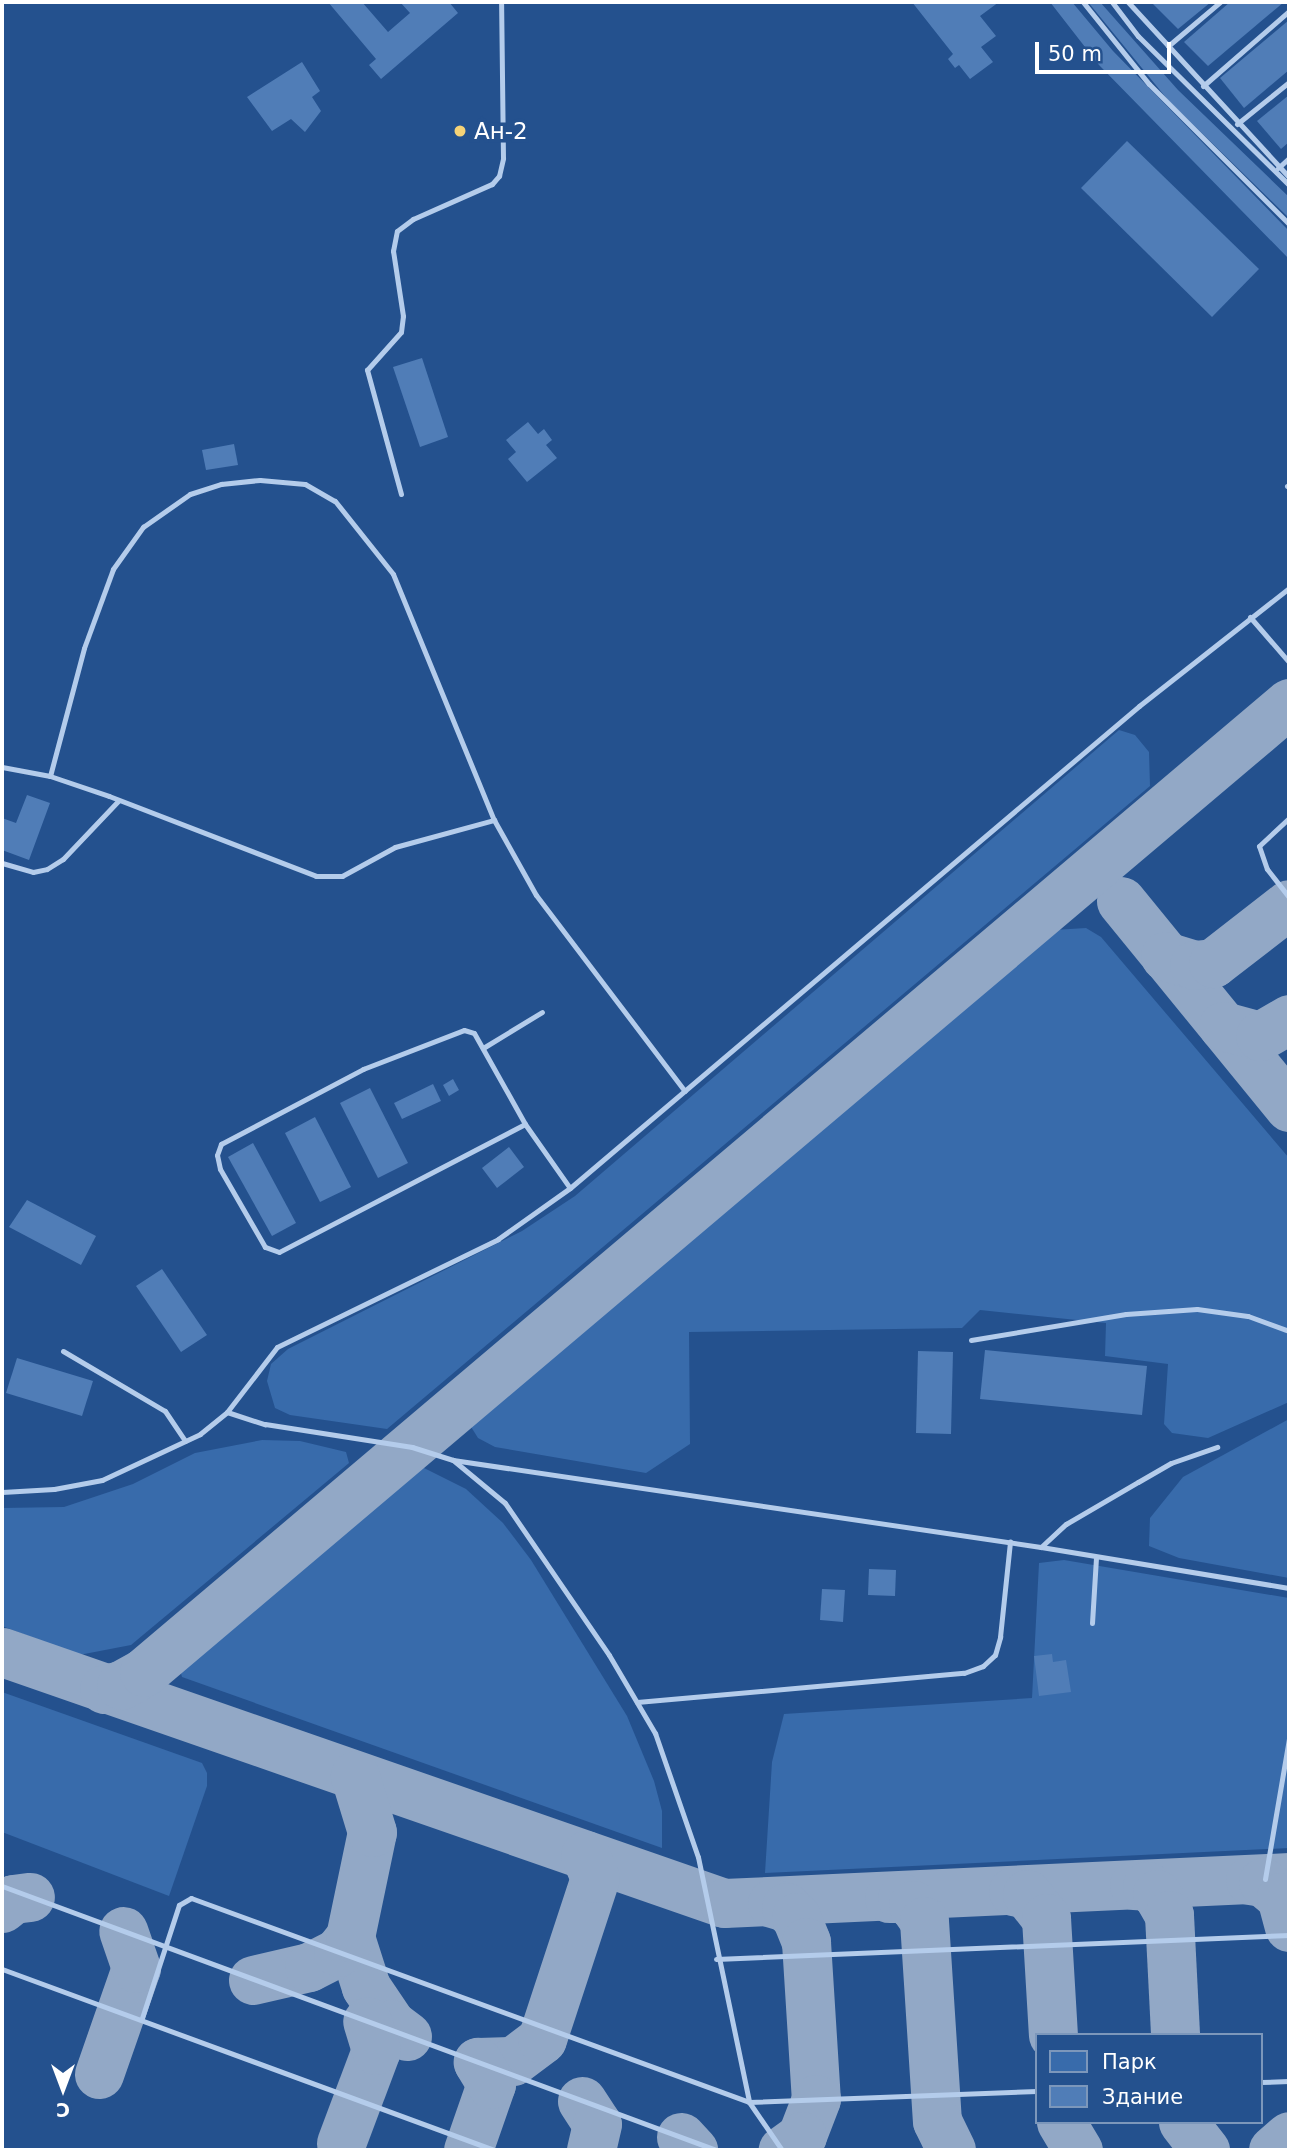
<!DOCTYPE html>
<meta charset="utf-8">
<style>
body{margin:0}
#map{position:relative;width:1291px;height:2152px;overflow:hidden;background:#24518e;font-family:"DejaVu Sans",sans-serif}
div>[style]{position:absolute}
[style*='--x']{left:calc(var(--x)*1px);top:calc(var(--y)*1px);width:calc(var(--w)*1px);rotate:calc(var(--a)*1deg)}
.green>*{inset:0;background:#386bab}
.taxiway>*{height:49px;margin:-24.5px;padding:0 24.5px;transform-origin:24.5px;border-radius:24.5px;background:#92a8c6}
.building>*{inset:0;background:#507db7}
.lane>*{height:5px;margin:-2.5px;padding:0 2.5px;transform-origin:2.5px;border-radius:2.5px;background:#b4cceb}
.dots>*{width:19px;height:19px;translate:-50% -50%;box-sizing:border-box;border:4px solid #24518e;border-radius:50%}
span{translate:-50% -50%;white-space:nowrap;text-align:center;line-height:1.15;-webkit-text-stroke:7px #24518e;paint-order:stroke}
.poi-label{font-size:23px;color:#fff}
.left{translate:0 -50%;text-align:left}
.frame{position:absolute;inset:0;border:4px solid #fff;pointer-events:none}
.legend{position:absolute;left:1035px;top:2033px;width:228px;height:91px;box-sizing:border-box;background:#24518e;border:2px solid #7c97bb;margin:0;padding:9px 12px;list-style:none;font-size:21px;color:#fff}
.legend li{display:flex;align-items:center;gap:14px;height:35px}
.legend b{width:35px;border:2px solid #7c97bb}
.north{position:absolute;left:28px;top:2054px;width:70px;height:70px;-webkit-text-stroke:5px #24518e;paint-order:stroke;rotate:180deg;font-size:19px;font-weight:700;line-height:28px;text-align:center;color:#fff}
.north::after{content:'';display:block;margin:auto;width:24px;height:32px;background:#fff;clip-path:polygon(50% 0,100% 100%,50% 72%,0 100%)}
.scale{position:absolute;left:1035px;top:42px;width:136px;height:32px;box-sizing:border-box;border:4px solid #fff;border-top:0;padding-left:9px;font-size:21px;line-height:24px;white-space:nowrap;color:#fff;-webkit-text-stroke:5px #24518e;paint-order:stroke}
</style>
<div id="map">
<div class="green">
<i style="clip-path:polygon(1119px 730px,1135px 735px,1149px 752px,1150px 786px,387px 1429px,290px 1415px,275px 1408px,267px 1381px,271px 1364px,288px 1349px,522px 1231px,575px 1196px)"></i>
<i style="clip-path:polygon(1086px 928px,1101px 937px,1289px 1158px,1289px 1402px,1208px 1438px,1172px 1433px,1164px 1424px,1168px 1364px,1105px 1356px,1106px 1323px,980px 1310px,962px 1328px,689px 1332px,690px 1444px,646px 1473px,495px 1447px,478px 1438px,468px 1422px,1054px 930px)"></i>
<i style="clip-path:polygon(1289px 1419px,1289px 1578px,1179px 1558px,1149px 1546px,1150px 1518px,1183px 1477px)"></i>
<i style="clip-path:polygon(262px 1440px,300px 1441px,346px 1452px,349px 1463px,131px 1645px,79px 1655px,2px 1626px,2px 1508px,64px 1507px,133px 1484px,195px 1453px)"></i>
<i style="clip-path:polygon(414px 1463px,466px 1489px,503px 1523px,531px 1560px,627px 1716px,654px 1781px,662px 1811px,662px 1848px,182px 1677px,179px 1666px)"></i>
<i style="clip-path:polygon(1064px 1560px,1289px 1598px,1289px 1848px,765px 1873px,772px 1762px,784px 1714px,1032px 1698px,1039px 1563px)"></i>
<i style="clip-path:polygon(2px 1692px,202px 1763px,207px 1773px,207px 1786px,169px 1896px,2px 1832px)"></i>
</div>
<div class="taxiway">
<i style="--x:1121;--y:901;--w:266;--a:50.8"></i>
<i style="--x:1165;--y:956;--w:30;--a:17"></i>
<i style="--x:1194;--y:965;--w:19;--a:-6"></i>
<i style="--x:1213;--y:963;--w:96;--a:-37.8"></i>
<i style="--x:1223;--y:1026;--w:38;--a:15"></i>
<i style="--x:1260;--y:1036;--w:34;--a:-30"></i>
<i style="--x:2;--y:1652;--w:764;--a:19.17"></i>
<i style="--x:724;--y:1903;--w:566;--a:-2.63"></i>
<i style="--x:104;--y:1689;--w:17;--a:-13"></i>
<i style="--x:121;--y:1685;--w:26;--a:-29"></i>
<i style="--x:144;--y:1672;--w:1500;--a:-40.24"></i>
<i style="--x:1250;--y:1880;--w:13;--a:9"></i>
<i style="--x:1263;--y:1882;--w:23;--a:40"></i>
<i style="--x:1281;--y:1897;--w:31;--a:75"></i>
<i style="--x:1134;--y:1885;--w:13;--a:4"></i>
<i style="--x:1147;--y:1886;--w:13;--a:39"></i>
<i style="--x:1157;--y:1894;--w:24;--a:60"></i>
<i style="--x:1169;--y:1915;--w:120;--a:87.1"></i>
<i style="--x:1013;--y:1891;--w:14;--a:12"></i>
<i style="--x:1027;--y:1894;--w:31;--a:52"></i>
<i style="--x:1046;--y:1918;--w:117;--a:86.6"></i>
<i style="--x:889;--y:1898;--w:13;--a:0"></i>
<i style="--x:902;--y:1898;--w:13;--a:32"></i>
<i style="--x:913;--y:1905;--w:19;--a:55"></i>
<i style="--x:924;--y:1921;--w:200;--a:86.3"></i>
<i style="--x:937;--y:2121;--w:32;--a:64"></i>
<i style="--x:772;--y:1903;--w:15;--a:16"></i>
<i style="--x:786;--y:1907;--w:14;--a:45"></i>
<i style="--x:796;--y:1917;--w:27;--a:68"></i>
<i style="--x:806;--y:1942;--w:157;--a:86.4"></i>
<i style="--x:816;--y:2099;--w:40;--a:111"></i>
<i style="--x:802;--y:2136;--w:24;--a:144"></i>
<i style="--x:2;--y:1908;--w:14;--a:-39"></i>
<i style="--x:13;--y:1899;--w:17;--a:-7"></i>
<i style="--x:350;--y:1937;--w:52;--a:72.3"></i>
<i style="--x:366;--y:1987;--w:45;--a:56"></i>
<i style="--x:391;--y:2024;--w:20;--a:37"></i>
<i style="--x:253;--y:1980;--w:57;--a:-13.1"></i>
<i style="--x:309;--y:1967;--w:33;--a:-27"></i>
<i style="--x:338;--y:1952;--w:19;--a:-51"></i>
<i style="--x:350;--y:1937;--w:107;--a:-78.2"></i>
<i style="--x:372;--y:1832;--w:59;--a:-106.9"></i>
<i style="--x:478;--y:2062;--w:35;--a:-2"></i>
<i style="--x:513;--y:2061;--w:36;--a:-37"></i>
<i style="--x:542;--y:2039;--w:169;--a:-71.8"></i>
<i style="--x:595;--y:1878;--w:25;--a:-113"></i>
<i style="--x:99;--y:2074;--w:112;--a:-70.8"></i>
<i style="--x:136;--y:1968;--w:39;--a:-109"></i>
<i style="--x:582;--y:2101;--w:27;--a:57"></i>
<i style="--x:597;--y:2124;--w:27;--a:103"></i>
<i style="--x:1061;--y:2122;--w:33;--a:59"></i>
<i style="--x:1183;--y:2122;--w:36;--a:52"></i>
<i style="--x:681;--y:2137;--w:18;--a:47"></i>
<i style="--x:341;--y:2143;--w:99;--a:-69.4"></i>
<i style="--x:376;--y:2050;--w:30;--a:-107"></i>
<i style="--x:468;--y:2150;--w:70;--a:-70.8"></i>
<i style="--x:491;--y:2084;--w:26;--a:-121"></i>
<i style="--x:1273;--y:2150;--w:21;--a:-41"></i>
</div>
<div class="building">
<i style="clip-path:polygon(328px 2px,362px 2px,388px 32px,410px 13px,400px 2px,449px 2px,458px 13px,381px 79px,369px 65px,376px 59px)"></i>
<i style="clip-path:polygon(912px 2px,999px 2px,980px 16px,996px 36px,981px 47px,993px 62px,970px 79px,959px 65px,955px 68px,948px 59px,953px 54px)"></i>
<i style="clip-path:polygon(1050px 2px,1072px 2px,1113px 51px,1289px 231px,1289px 259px,1099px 65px)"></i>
<i style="clip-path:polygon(1088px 2px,1100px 2px,1178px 90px,1289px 197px,1289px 218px,1168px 100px)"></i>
<i style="clip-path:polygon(1151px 2px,1211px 2px,1178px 29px)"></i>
<i style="clip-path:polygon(1230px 2px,1284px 2px,1208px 66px,1184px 42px)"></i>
<i style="clip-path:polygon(1289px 20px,1289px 70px,1244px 108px,1220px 78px)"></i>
<i style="clip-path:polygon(302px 62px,320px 91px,312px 97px,321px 111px,305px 132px,291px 119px,272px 131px,247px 97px)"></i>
<i style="clip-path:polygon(1289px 95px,1289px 142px,1281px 149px,1257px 121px)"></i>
<i style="clip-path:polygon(1127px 141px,1259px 269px,1212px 317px,1081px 188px)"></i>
<i style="clip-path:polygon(422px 358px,448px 437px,420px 447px,393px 367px)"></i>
<i style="clip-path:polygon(528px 422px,538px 434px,544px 429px,552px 440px,546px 445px,557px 458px,527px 482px,508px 459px,516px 452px,506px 440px)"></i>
<i style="clip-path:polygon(234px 444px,238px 465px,206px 470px,202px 450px)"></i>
<i style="clip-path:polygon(27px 795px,50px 803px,29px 860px,2px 850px,2px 818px,16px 823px)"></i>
<i style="clip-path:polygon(453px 1079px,459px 1090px,449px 1096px,443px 1085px)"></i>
<i style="clip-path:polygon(433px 1084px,441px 1101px,402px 1119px,394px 1103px)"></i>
<i style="clip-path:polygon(370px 1088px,408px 1163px,378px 1178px,340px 1103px)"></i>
<i style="clip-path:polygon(315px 1117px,351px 1187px,320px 1202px,285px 1133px)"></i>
<i style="clip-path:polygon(253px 1143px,296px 1223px,272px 1236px,228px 1157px)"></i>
<i style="clip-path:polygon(509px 1147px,524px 1167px,497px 1188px,482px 1168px)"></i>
<i style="clip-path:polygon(27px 1200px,96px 1236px,81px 1265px,9px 1227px)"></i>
<i style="clip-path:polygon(162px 1269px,207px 1335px,181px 1352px,136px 1286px)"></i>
<i style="clip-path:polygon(985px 1350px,1147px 1366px,1142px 1415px,980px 1399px)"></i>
<i style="clip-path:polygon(918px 1351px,953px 1352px,951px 1434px,916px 1433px)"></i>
<i style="clip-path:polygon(17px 1358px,93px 1381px,82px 1416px,6px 1393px)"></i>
<i style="clip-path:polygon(869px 1569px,896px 1570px,895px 1596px,868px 1595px)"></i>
<i style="clip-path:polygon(822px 1589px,845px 1590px,843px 1622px,820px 1620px)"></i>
<i style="clip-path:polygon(1052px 1654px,1053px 1662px,1066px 1660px,1071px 1692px,1039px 1696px,1034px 1656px)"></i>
</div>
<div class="lane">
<i style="--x:1083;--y:2;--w:105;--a:51.2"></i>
<i style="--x:1149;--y:84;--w:198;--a:45"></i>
<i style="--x:1112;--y:2;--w:43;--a:52.6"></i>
<i style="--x:1138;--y:36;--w:212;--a:44.6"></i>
<i style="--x:1128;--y:2;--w:238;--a:47.4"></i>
<i style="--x:1168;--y:46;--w:68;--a:-40.2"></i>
<i style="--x:1203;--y:86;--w:114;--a:-41.1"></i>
<i style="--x:1237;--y:124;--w:67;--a:-38.9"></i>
<i style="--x:1278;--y:168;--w:15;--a:-42"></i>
<i style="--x:1287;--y:486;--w:2;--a:-27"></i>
<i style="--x:401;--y:494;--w:129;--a:-105.3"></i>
<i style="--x:367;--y:370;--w:51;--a:-48.2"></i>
<i style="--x:401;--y:332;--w:16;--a:-83"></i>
<i style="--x:403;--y:316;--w:66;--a:-98.7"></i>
<i style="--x:393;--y:251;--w:20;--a:-79"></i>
<i style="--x:397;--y:231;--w:20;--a:-37"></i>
<i style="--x:413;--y:219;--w:86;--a:-23.9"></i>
<i style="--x:492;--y:184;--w:11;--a:-49"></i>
<i style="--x:499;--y:176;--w:18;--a:-77"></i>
<i style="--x:503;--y:158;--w:156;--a:-90.7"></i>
<i style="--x:1250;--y:617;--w:60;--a:49.1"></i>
<i style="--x:2;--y:767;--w:49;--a:10.6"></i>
<i style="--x:50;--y:776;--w:62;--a:18.7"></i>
<i style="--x:109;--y:796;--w:222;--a:21.1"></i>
<i style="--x:316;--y:876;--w:26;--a:0"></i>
<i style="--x:342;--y:876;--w:60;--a:-28.7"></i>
<i style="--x:395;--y:847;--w:103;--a:-15.3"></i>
<i style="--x:494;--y:820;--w:86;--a:60.8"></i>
<i style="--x:536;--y:895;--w:246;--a:52.8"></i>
<i style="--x:50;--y:776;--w:132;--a:-75.1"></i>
<i style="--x:84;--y:648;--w:84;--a:-69.8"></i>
<i style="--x:113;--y:569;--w:52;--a:-54.5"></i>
<i style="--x:143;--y:527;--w:57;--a:-35.1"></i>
<i style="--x:190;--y:494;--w:33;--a:-18"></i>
<i style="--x:221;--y:484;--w:39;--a:-6"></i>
<i style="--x:260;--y:480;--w:45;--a:5.1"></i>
<i style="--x:305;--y:484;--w:34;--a:30"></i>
<i style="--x:335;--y:501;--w:93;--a:51.5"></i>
<i style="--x:393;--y:574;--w:266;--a:67.7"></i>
<i style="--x:1289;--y:818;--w:41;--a:137"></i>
<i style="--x:1259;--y:846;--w:24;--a:71"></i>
<i style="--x:1267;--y:869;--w:36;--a:52"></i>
<i style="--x:2;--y:863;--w:32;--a:16"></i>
<i style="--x:33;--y:872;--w:14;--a:-12"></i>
<i style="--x:47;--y:869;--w:19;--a:-32"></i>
<i style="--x:63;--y:859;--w:80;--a:-46.5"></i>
<i style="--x:483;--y:1048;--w:69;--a:-31.4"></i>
<i style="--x:525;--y:1124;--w:277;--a:152.5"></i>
<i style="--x:279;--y:1252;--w:15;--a:-160"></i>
<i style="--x:265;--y:1247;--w:90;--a:-120"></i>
<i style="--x:220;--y:1169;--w:14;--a:-102"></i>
<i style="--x:217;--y:1155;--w:12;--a:-70"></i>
<i style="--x:221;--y:1144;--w:161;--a:-27.8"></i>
<i style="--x:363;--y:1069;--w:108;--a:-21.1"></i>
<i style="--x:464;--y:1030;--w:10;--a:17"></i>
<i style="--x:474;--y:1033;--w:104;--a:60.7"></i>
<i style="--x:525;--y:1124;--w:78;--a:54.9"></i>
<i style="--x:971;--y:1340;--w:157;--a:-9.5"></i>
<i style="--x:1126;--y:1314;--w:71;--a:-4"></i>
<i style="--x:1197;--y:1309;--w:51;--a:7.8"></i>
<i style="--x:1248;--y:1316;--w:44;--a:20.1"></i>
<i style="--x:63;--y:1351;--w:118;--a:30.5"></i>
<i style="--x:165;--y:1411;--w:36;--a:56"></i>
<i style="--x:227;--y:1412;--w:82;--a:-52.4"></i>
<i style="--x:277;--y:1347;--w:246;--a:-26"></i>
<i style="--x:498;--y:1239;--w:88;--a:-35.3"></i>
<i style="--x:570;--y:1188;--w:746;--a:-40.27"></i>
<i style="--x:1139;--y:706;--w:191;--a:-38.2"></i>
<i style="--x:453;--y:1460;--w:594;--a:8.42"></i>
<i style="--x:1041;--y:1547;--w:251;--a:9.4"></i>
<i style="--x:2;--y:1492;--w:52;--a:-3.3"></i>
<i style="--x:54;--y:1489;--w:49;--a:-10.6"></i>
<i style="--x:102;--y:1480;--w:108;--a:-25.1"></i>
<i style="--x:200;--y:1434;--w:35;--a:-39"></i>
<i style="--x:227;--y:1412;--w:40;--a:18"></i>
<i style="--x:265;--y:1424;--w:149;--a:8.9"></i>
<i style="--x:412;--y:1447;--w:43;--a:17.6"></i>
<i style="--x:453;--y:1460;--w:67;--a:39.6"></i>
<i style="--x:505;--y:1503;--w:184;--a:55.6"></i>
<i style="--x:609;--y:1655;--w:91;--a:59.5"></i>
<i style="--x:655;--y:1733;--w:131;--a:70.9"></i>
<i style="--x:698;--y:1857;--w:250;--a:78.2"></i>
<i style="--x:749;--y:2102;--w:58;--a:55.5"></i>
<i style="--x:1041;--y:1547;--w:34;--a:-43"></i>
<i style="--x:1066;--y:1524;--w:83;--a:-30.3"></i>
<i style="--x:1138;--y:1482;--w:38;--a:-30"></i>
<i style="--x:1171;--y:1463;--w:49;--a:-19.2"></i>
<i style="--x:1092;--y:1623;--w:66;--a:-86.5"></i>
<i style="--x:637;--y:1702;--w:328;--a:-5.1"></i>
<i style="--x:964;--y:1673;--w:20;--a:-20"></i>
<i style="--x:983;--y:1666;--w:16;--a:-43"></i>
<i style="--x:995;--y:1655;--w:19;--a:-74"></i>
<i style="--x:1000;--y:1637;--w:96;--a:-84"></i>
<i style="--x:1265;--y:1879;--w:142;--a:-80.3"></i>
<i style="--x:2;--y:1886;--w:761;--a:20.29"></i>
<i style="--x:716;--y:1959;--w:574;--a:-2.4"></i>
<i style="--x:2;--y:1969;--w:524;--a:20.2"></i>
<i style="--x:142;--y:2018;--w:119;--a:-71.9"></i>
<i style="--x:179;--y:1905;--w:14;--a:-30"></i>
<i style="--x:191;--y:1898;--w:594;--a:20.08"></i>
<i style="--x:749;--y:2102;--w:288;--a:-2.2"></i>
<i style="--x:1261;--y:2082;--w:28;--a:-2"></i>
</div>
<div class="dots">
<i style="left:460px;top:131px;background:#f6d377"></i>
</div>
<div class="poi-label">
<span class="left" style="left:474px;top:131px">Ан-2</span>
</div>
<div class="frame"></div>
<ul class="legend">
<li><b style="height:19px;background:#386bab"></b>Парк</li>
<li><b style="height:19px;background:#507db7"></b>Здание</li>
</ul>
<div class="north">С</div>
<div class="scale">50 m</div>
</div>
